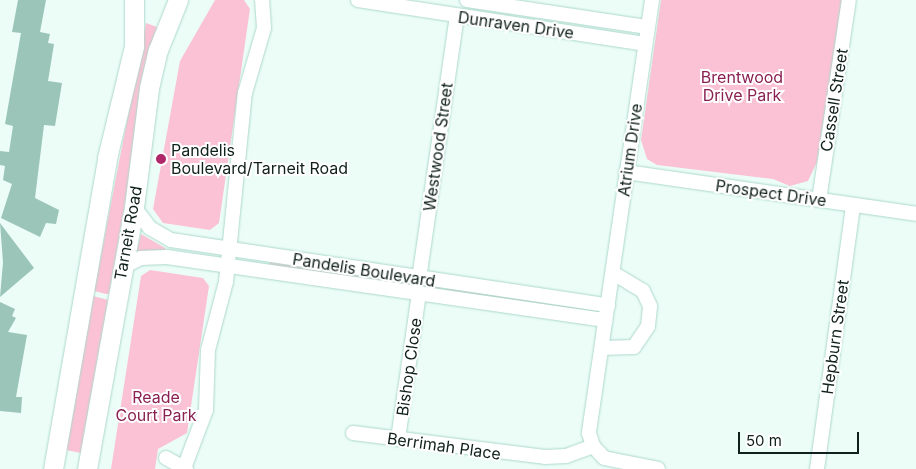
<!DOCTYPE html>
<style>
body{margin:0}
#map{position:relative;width:916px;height:469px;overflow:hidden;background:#ecfdf8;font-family:Inter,sans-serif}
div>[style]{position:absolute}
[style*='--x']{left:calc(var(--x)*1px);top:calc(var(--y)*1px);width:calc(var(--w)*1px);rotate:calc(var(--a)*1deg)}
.green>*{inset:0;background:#fbc2d5}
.building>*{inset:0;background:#9bc5b9}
.roads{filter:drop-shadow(0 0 1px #add8cc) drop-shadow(0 0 1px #add8cc)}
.minor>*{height:14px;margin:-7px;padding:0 7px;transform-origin:7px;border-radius:7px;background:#fff}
.secondary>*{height:19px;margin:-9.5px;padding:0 9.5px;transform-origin:9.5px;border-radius:9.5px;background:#fff}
.dots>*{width:14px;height:14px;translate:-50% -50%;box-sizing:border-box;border:2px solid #fff;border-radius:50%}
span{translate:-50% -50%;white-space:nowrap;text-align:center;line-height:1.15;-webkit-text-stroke:4px #fff;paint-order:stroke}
.street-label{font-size:16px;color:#10201c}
.park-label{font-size:16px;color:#8a2152}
.poi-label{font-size:16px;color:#10201c}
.left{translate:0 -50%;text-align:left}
.scale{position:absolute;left:738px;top:432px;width:121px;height:22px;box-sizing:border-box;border:2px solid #10201c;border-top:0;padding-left:6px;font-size:15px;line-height:18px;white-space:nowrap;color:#10201c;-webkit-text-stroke:4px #fff;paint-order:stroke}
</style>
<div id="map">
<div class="green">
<i style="clip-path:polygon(215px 0,244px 0,250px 9px,219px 223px,210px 230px,163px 223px,153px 209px,180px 61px)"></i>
<i style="clip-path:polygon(661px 0,842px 0,817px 162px,808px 181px,790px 186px,773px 179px,657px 165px,647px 159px,641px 140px)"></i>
<i style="clip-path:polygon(146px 23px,157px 27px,142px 76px,126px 198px,109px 294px,106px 294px,94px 291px)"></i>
<i style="clip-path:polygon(141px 234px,165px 248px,165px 252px,136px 253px)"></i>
<i style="clip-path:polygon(270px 261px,442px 286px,441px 293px,269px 268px)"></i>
<i style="clip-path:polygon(150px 270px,203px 278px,209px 286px,187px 433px,158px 449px,155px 469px,111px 469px,141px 276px)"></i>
<i style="clip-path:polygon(447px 287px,586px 308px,592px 311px,446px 294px)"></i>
<i style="clip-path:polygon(93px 296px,108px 300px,81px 453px,66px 450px)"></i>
</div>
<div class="building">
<i style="clip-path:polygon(18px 0,46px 0,40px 32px,50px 34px,48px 43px,54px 44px,48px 81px,62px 83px,55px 126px,44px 125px,35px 198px,59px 210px,56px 224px,46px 223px,40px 237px,1px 218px,12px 184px,3px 180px,5px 166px,0 165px,0 151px,9px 152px,13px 126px,5px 124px,21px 33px,12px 32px)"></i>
<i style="clip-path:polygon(0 223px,34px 268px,0 297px,3px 262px)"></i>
<i style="clip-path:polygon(0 302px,15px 309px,12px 316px,16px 318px,8px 332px,27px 335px,16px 397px,22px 397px,21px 413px,0 411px)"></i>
</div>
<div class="roads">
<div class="minor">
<i style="--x:358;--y:0;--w:290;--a:8.7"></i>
<i style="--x:467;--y:0;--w:183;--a:8.5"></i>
<i style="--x:652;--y:0;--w:438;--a:98.3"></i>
<i style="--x:589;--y:433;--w:14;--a:73"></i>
<i style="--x:593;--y:446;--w:16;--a:47"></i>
<i style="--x:604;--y:458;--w:55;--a:11.5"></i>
<i style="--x:626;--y:172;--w:293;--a:8.2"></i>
<i style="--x:819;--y:200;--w:202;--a:-81.5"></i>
<i style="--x:134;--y:207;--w:26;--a:53"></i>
<i style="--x:150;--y:228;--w:24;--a:30"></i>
<i style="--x:171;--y:240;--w:442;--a:8.5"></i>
<i style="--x:123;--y:267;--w:20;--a:-27"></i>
<i style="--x:141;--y:258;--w:26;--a:-2"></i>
<i style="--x:167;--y:257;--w:443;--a:8.2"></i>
<i style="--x:419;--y:279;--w:266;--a:-81.8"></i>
<i style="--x:602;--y:348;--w:32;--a:-2"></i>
<i style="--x:634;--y:347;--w:25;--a:-56"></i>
<i style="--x:648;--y:326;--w:20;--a:-84"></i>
<i style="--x:650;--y:306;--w:17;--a:-115"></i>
<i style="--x:643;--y:291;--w:35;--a:-149"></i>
<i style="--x:353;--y:433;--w:193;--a:7.1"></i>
<i style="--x:545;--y:457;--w:21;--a:-3"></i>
<i style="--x:566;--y:456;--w:29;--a:-20"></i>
<i style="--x:398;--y:439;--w:147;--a:-81.8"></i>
<i style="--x:166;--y:458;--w:23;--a:29"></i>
<i style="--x:184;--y:468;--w:62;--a:-69.2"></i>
<i style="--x:206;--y:410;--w:60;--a:-88.1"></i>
<i style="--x:208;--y:350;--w:70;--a:-75.2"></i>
<i style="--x:226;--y:282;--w:190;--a:-84.3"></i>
<i style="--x:245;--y:93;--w:68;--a:-73.7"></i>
<i style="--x:264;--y:28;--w:28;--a:-94"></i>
<i style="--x:817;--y:469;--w:266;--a:-82.2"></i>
</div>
<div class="secondary">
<i style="--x:53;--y:469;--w:316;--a:-80.1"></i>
<i style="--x:107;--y:158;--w:115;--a:-76.4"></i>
<i style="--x:134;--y:46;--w:46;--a:-90"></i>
<i style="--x:87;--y:469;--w:266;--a:-79.8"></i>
<i style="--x:134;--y:207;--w:120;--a:-82.8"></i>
<i style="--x:149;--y:88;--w:39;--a:-77"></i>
<i style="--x:158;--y:50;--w:54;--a:-68.2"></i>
</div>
</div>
<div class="dots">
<i style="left:161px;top:159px;background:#b02769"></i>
</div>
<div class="street-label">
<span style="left:516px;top:25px;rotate:8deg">Dunraven Drive</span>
<span style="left:834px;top:100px;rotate:-81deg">Cassell Street</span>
<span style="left:438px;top:147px;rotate:-82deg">Westwood Street</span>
<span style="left:630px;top:150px;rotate:-82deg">Atrium Drive</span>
<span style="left:771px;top:193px;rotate:8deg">Prospect Drive</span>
<span style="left:128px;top:233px;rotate:-80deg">Tarneit Road</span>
<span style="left:364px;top:270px;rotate:9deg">Pandelis Boulevard</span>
<span style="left:835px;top:337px;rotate:-82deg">Hepburn Street</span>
<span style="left:409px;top:367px;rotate:-82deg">Bishop Close</span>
<span style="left:444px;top:446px;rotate:8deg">Berrimah Place</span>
</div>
<div class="park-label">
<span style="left:742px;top:86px">Brentwood<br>Drive Park</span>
<span style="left:156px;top:406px">Reade<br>Court Park</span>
</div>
<div class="poi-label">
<span class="left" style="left:171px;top:159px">Pandelis<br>Boulevard/Tarneit Road</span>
</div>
<div class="scale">50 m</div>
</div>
